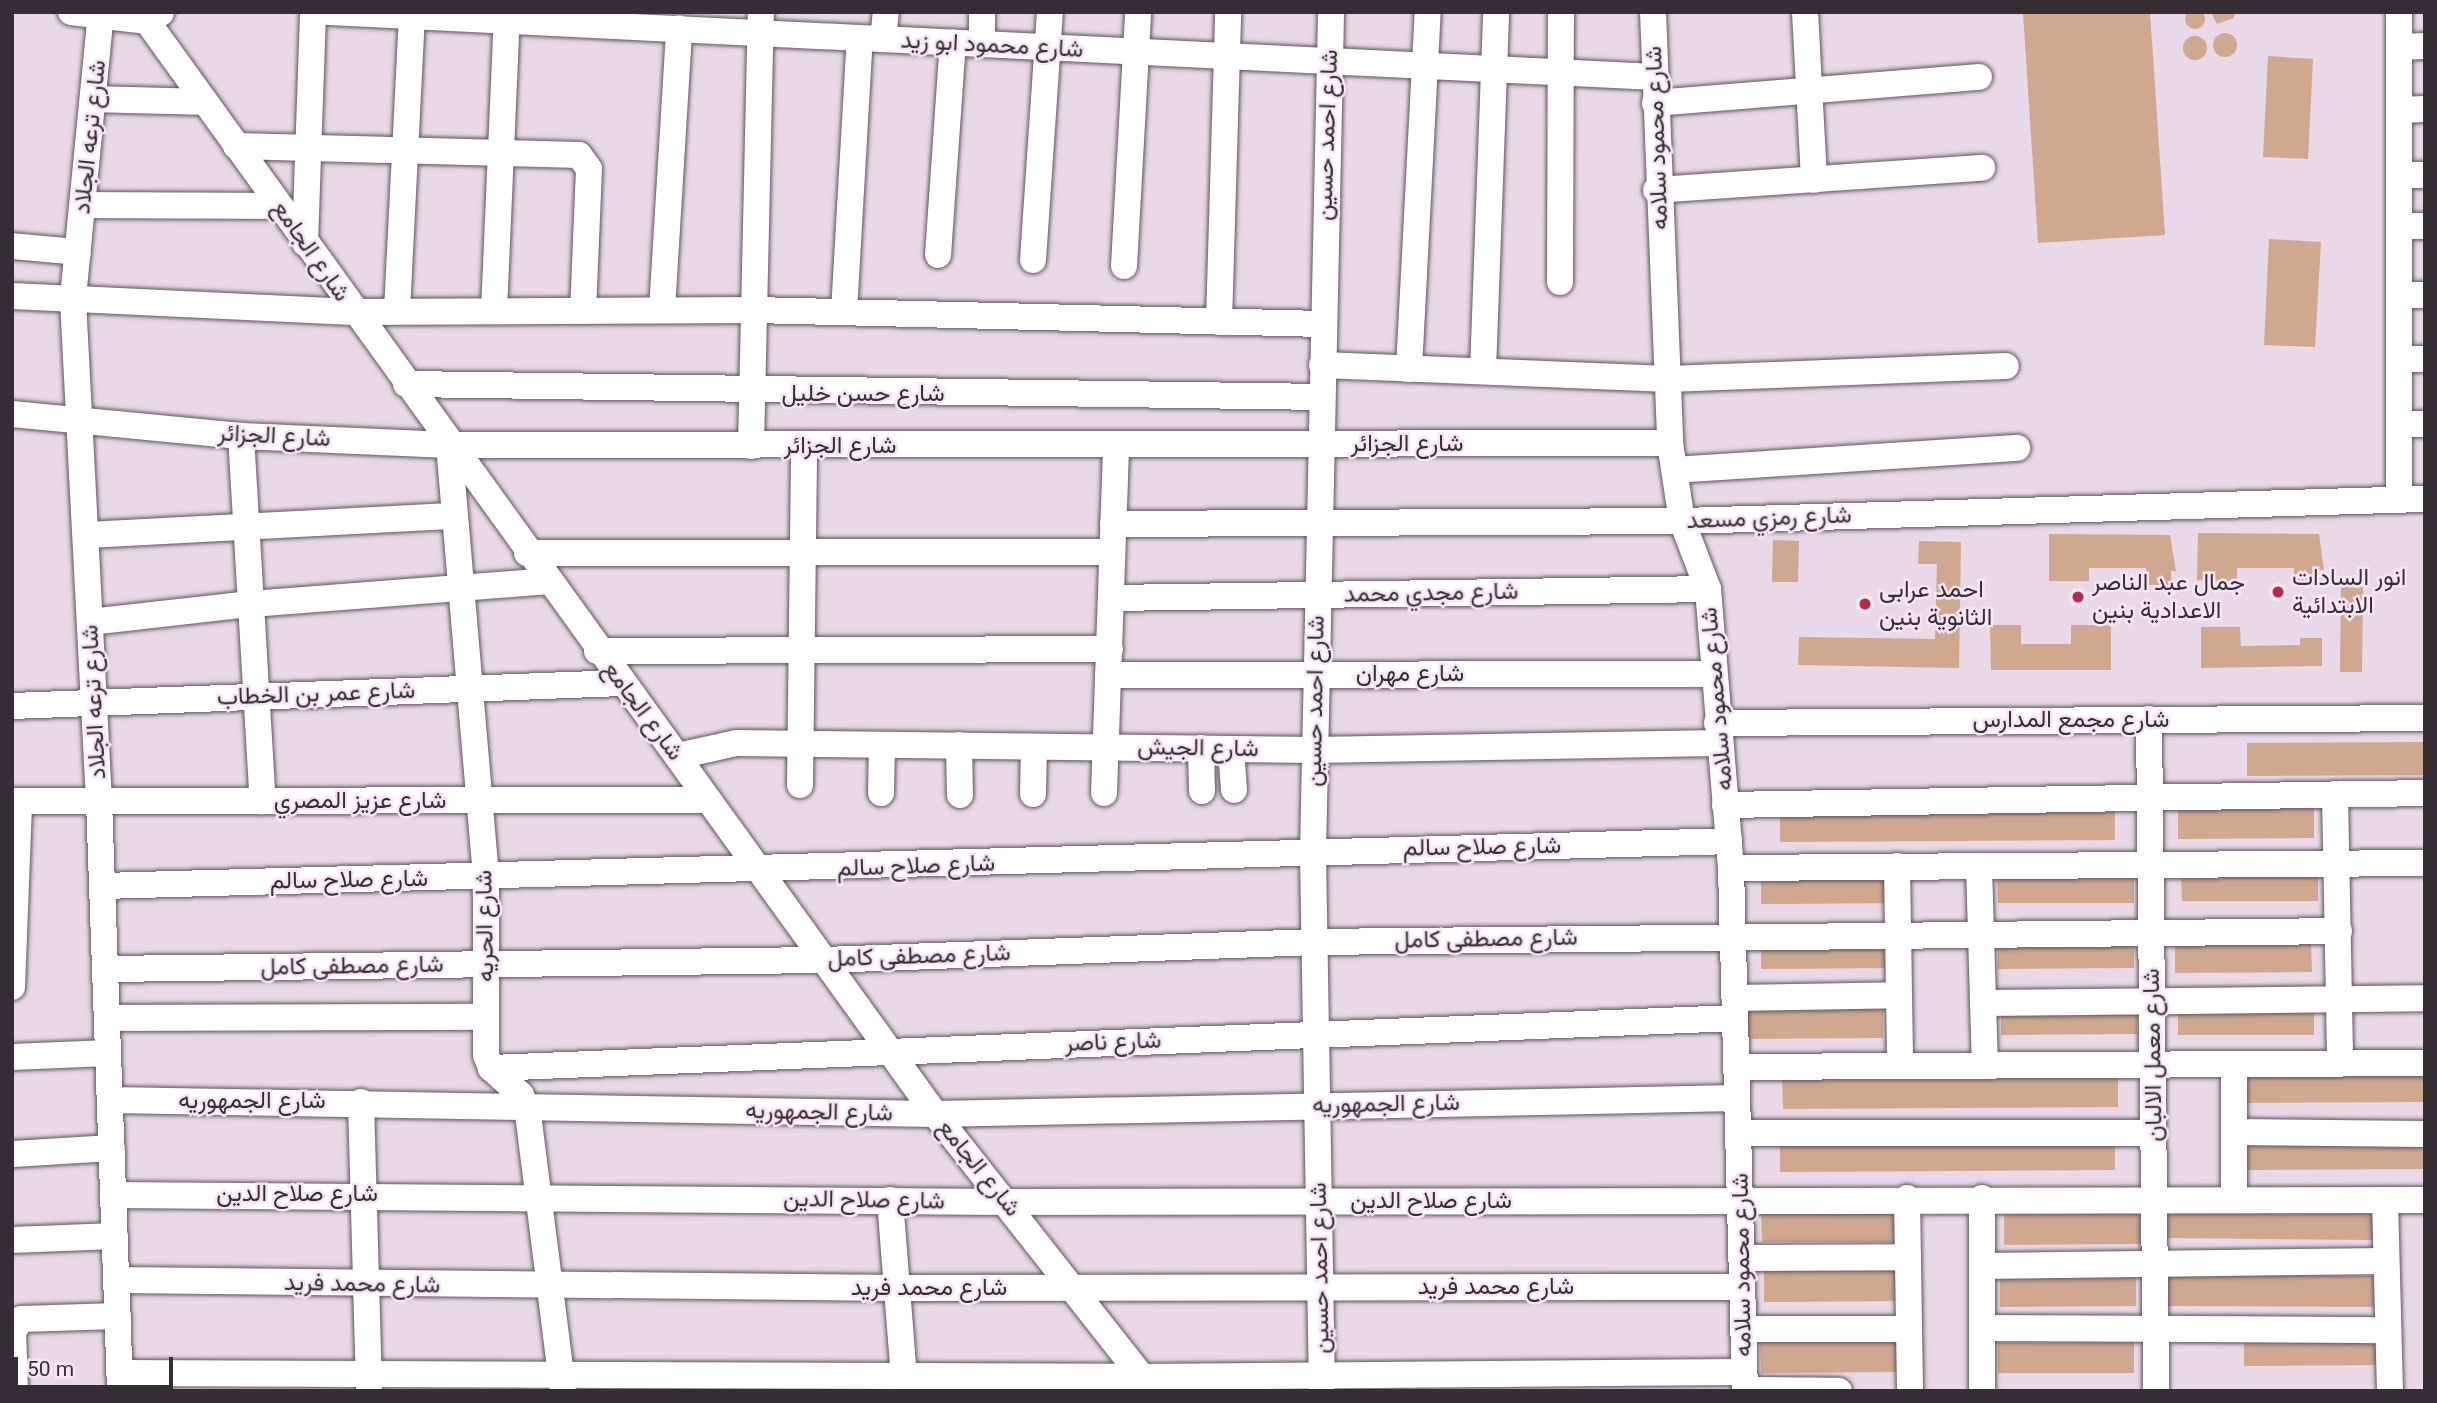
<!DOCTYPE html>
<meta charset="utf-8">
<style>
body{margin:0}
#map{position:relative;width:2437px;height:1403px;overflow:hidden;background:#e9d8e7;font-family:Roboto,Vazirmatn,sans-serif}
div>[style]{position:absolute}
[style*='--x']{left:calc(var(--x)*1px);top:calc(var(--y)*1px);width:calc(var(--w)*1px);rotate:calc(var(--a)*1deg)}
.building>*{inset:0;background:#cfa88f}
.round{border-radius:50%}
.roads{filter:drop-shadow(0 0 2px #60525f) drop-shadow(0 0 2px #60525f)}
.minor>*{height:26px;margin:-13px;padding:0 13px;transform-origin:13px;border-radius:13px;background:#fff}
.dots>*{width:19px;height:19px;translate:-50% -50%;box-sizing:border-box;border:4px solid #f7e5f5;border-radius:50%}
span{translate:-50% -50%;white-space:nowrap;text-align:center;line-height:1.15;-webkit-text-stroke:5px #f7e5f5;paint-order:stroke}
.street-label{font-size:24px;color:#352e34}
.poi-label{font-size:24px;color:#352e34}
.left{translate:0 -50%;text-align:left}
.frame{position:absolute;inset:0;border:14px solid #352e34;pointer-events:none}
.scale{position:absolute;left:14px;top:1357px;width:159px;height:32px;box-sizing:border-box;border:4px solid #352e34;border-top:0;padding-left:9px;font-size:21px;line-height:24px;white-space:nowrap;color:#352e34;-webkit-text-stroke:5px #f7e5f5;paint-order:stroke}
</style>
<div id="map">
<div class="building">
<i class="round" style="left:2185px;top:9px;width:20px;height:20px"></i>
<i style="clip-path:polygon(2023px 12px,2150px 12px,2165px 235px,2038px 243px)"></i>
<i style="clip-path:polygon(2211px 12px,2235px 12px,2234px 18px,2217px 24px)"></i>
<i class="round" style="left:2213px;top:33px;width:24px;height:24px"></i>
<i class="round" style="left:2183px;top:36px;width:24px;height:24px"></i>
<i style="clip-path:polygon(2268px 56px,2313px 59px,2308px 159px,2263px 157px)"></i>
<i style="clip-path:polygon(2269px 239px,2321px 242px,2315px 347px,2264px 345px)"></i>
<i style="clip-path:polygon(2198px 533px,2319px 534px,2324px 570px,2319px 570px,2319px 584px,2294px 584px,2294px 568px,2237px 568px,2237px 581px,2197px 580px)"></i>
<i style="clip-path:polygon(2049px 534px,2170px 535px,2176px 571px,2171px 571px,2171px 585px,2146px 585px,2146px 568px,2089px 568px,2089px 581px,2049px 581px)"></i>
<i style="clip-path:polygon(1773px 540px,1799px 541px,1798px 582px,1772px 582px)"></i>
<i style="clip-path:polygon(1919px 541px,1961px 542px,1959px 668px,1798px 665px,1799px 637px,1935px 639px,1937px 564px,1918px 564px)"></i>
<i style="clip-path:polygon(2341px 587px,2363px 587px,2362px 672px,2340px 672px)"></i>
<i style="clip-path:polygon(1990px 625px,2021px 625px,2021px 644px,2071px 644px,2071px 625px,2111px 625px,2111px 670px,1991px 670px)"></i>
<i style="clip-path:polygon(2201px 627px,2240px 627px,2241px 646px,2300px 645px,2300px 638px,2322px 638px,2322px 666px,2201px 668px)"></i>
<i style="clip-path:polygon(2425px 742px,2425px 775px,2247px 776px,2247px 743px)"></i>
<i style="clip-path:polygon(2314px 807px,2314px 838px,2178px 839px,2178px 808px)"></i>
<i style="clip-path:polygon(2115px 808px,2115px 840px,1780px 842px,1780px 810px)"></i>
<i style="clip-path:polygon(2318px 870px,2318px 901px,2182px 901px,2181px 871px)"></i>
<i style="clip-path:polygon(1897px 872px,1897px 903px,1761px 904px,1761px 873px)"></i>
<i style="clip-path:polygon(2134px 872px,2134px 903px,1998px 903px,1997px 873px)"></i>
<i style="clip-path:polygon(1897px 937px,1897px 968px,1761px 969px,1761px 938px)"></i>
<i style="clip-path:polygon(2134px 937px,2134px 968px,1998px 969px,1998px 938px)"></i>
<i style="clip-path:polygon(2311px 941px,2312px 972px,2175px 973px,2175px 942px)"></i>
<i style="clip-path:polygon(2001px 1004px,2137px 1004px,2137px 1034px,2001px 1035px)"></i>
<i style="clip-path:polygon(2178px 1004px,2314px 1004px,2314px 1035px,2178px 1035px)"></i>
<i style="clip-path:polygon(1883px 1007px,1883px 1038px,1747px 1039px,1747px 1008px)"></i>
<i style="clip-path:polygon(2425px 1069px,2425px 1102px,2247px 1103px,2246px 1070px)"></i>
<i style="clip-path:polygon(2118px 1074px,2118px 1107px,1783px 1109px,1782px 1076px)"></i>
<i style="clip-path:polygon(2425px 1136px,2425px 1169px,2246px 1170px,2246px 1137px)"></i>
<i style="clip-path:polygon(2115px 1137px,2115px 1170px,1780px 1172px,1780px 1139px)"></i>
<i style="clip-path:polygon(2167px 1207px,2376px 1208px,2375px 1240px,2166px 1238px)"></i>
<i style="clip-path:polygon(1897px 1211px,1898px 1242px,1762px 1242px,1761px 1212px)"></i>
<i style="clip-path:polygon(2140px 1213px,2140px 1244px,2004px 1245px,2004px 1214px)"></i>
<i style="clip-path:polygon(1900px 1270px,1900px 1301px,1764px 1302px,1764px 1271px)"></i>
<i style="clip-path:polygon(2166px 1274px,2375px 1276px,2374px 1307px,2165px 1306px)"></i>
<i style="clip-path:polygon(2136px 1275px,2136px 1306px,2000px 1307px,2000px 1276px)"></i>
<i style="clip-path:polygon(2381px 1334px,2381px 1365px,2244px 1366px,2244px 1335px)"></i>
<i style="clip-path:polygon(1896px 1341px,1897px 1372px,1761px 1373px,1760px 1342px)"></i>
<i style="clip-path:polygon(2134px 1342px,2134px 1373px,1998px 1373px,1998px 1343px)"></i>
</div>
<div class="roads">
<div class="minor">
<i style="--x:71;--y:12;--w:77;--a:6.8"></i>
<i style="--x:147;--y:21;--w:16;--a:-30"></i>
<i style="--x:101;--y:12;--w:289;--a:95.6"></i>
<i style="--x:73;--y:300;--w:502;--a:87.03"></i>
<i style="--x:99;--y:801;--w:588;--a:87.95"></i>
<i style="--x:329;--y:12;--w:1328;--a:2.81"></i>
<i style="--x:1653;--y:12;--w:431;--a:87.7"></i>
<i style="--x:1670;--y:443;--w:79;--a:81.3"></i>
<i style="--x:1682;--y:521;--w:73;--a:69.1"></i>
<i style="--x:1708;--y:589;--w:280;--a:85.3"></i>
<i style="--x:1731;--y:868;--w:523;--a:88.47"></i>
<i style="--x:1805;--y:12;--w:168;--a:86.9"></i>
<i style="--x:147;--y:21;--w:1347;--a:54.21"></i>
<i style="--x:935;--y:1114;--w:352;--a:51.8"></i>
<i style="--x:883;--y:39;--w:27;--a:-84"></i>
<i style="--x:982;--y:44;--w:32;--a:-90"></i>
<i style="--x:2399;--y:47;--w:26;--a:-2"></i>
<i style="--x:93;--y:99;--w:111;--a:1.5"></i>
<i style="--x:1655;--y:103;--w:325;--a:-4.6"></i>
<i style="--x:2399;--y:110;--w:26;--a:-2"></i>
<i style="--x:236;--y:146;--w:343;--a:1.5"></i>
<i style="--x:579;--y:155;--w:17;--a:54"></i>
<i style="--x:589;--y:169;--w:142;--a:92.4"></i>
<i style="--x:2399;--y:175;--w:26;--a:0"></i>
<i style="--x:1656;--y:190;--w:327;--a:-3.9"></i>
<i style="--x:83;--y:205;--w:196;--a:0.3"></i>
<i style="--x:2399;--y:226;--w:26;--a:0"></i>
<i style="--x:305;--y:243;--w:231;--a:-88"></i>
<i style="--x:12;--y:246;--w:66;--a:5.2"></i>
<i style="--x:938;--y:255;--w:213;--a:-86"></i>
<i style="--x:1033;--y:260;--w:249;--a:-86.1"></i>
<i style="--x:1124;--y:266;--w:254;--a:-86.8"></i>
<i style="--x:1560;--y:282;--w:270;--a:-89.8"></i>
<i style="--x:2399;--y:295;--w:26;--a:0"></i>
<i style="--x:12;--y:296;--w:341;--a:2.7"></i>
<i style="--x:353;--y:312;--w:401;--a:-0.3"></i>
<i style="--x:754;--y:310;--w:568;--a:1.41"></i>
<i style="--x:662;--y:310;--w:282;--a:-86.5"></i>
<i style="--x:397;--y:311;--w:299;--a:-87.1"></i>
<i style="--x:494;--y:311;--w:299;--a:-87.5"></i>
<i style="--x:844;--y:312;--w:274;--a:-86.7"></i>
<i style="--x:1219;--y:322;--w:310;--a:-88.3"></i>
<i style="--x:2399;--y:359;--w:26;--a:0"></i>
<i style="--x:1322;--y:365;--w:347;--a:2.3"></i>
<i style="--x:1669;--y:379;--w:337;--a:-2.2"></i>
<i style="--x:1409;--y:369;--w:358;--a:-87"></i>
<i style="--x:1483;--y:371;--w:359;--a:-87.9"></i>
<i style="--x:406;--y:384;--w:915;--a:0.81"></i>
<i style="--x:12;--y:414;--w:230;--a:5.5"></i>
<i style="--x:241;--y:436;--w:208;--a:2.5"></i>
<i style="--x:449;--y:445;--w:1221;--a:-0.09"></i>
<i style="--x:2399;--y:424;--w:26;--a:0"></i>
<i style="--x:241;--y:436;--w:366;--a:86.6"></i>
<i style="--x:449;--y:445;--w:434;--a:85.1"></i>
<i style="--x:486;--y:877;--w:178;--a:90"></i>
<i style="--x:486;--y:1055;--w:14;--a:69"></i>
<i style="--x:491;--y:1068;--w:40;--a:42"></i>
<i style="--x:521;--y:1095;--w:20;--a:70"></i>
<i style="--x:528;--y:1114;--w:279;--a:82.8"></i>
<i style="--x:751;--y:446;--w:434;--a:-88.7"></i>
<i style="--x:1675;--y:470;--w:343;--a:-3.7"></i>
<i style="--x:2399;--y:500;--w:488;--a:-90"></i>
<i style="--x:1113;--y:524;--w:569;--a:-0.3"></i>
<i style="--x:1682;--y:521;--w:743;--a:-1.7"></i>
<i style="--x:86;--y:535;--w:366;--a:-3"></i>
<i style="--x:527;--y:553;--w:585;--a:-0.1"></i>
<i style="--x:1111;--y:598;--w:597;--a:-0.86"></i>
<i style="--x:90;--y:622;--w:162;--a:-6.4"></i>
<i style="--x:251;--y:604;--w:297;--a:-4.4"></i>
<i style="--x:597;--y:651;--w:513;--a:-0.22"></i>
<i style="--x:1108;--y:675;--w:604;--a:-0.09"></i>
<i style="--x:12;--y:706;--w:609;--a:-2.16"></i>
<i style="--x:2149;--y:719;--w:672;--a:89.4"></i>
<i style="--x:1717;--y:723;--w:708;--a:-0.4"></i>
<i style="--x:959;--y:745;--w:50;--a:88.9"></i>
<i style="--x:1201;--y:748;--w:43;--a:88.7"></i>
<i style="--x:1231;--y:749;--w:41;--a:85.8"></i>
<i style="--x:678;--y:756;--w:59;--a:-12.6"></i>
<i style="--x:736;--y:743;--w:578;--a:0.69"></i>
<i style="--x:1314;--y:750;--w:405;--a:-1"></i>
<i style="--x:800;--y:785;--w:339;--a:-89.3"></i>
<i style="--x:881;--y:793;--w:48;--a:-88.8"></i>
<i style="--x:1104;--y:793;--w:348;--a:-88"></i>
<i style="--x:1033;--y:794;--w:47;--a:-88.8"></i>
<i style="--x:2335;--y:794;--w:269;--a:88.9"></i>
<i style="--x:12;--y:801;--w:696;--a:-0.08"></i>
<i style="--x:1725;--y:805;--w:700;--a:-0.98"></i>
<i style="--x:1897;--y:866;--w:200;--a:89.1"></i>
<i style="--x:1979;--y:866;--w:197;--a:88.3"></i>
<i style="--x:1731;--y:868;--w:694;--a:-0.41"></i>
<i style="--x:102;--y:886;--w:1628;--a:-1.58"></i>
<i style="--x:105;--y:969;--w:719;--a:-0.72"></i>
<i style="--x:824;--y:960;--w:489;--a:-2.1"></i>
<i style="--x:1313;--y:942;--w:1026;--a:-0.61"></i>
<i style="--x:12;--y:987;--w:186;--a:-87.8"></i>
<i style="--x:1735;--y:998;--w:164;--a:-1"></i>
<i style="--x:1983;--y:1003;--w:442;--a:-0.6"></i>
<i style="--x:107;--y:1018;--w:379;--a:-0.2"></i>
<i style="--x:12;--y:1057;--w:96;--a:-2.4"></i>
<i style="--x:1737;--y:1067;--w:688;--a:-0.33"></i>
<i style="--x:491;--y:1068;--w:1245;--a:-2.3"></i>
<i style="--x:110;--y:1100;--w:825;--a:0.97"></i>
<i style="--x:935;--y:1114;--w:802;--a:-1.14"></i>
<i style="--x:361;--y:1102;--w:287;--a:88.4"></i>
<i style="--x:2234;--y:1132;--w:191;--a:0.6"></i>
<i style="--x:1738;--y:1133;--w:415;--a:0"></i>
<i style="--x:13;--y:1154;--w:99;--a:-3.5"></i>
<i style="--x:113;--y:1195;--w:893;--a:0.45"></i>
<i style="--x:1006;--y:1202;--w:1419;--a:-0.08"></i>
<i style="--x:1907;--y:1198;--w:193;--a:89.1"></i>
<i style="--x:890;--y:1200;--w:192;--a:85.5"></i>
<i style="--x:2234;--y:1200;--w:136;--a:-90"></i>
<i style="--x:2385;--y:1200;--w:191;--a:88.5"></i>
<i style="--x:12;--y:1240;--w:103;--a:-2.2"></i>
<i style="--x:1742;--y:1258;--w:166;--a:-0.3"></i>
<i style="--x:1982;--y:1266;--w:404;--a:-0.7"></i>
<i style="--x:116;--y:1280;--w:782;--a:0.59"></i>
<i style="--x:898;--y:1288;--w:844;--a:-0.07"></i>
<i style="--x:1982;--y:1328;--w:406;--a:0.3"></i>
<i style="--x:1743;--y:1329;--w:166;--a:0"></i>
<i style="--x:119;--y:1373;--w:1022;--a:0.22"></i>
<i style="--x:1141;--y:1377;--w:603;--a:-0.48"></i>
<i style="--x:1745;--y:1390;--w:94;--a:0.6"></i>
<i style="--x:15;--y:1391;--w:59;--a:-91.9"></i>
<i style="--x:13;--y:1332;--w:15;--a:-58"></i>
<i style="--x:21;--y:1319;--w:97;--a:-1.8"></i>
<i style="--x:1322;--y:1391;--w:539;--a:-90.96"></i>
<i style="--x:1313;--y:852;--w:840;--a:-88.77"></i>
<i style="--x:1982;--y:1391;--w:193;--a:-90"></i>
</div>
</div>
<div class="dots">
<i style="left:2278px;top:592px;background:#ba2948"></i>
<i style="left:2078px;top:597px;background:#ba2948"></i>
<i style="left:1865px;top:604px;background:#ba2948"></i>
</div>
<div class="street-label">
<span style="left:992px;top:45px;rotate:3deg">شارع محمود ابو زيد</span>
<span style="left:1327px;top:135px;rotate:-88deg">شارع احمد حسين</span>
<span style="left:90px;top:137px;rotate:-84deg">شارع ترعه الجلاد</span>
<span style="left:1657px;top:138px;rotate:-92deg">شارع محمود سلامه</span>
<span style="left:311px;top:251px;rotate:55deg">شارع الجامع</span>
<span style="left:863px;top:394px">شارع حسن خليل</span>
<span style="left:274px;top:436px;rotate:3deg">شارع الجزائر</span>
<span style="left:1407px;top:444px">شارع الجزائر</span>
<span style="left:840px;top:446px">شارع الجزائر</span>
<span style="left:1769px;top:518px;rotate:-2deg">شارع رمزي مسعد</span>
<span style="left:1431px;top:593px;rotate:-1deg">شارع مجدي محمد</span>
<span style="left:1410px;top:674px">شارع مهران</span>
<span style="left:316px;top:694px;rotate:-2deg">شارع عمر بن الخطاب</span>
<span style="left:1717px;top:699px;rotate:-95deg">شارع محمود سلامه</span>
<span style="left:1315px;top:701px;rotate:-89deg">شارع احمد حسين</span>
<span style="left:94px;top:702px;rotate:-93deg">شارع ترعه الجلاد</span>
<span style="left:643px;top:711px;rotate:53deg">شارع الجامع</span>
<span style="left:2071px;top:720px">شارع مجمع المدارس</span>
<span style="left:1198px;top:748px;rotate:1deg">شارع الجيش</span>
<span style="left:360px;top:801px">شارع عزيز المصري</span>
<span style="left:1482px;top:847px;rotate:-1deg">شارع صلاح سالم</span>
<span style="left:916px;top:866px;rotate:-2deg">شارع صلاح سالم</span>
<span style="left:349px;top:880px;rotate:-1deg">شارع صلاح سالم</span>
<span style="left:485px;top:926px;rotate:-91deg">شارع الحريه</span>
<span style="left:1486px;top:939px;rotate:-1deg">شارع مصطفى كامل</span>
<span style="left:919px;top:956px;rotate:-2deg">شارع مصطفى كامل</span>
<span style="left:352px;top:966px;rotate:-1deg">شارع مصطفى كامل</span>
<span style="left:1113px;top:1042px;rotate:-2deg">شارع ناصر</span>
<span style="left:2153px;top:1055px;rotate:-91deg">شارع معمل الالبان</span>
<span style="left:252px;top:1101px">شارع الجمهوريه</span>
<span style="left:1386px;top:1104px;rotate:-1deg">شارع الجمهوريه</span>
<span style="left:819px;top:1112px;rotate:1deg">شارع الجمهوريه</span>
<span style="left:979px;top:1168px;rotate:51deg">شارع الجامع</span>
<span style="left:297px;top:1194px">شارع صلاح الدين</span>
<span style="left:864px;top:1200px;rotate:1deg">شارع صلاح الدين</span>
<span style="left:1431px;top:1201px">شارع صلاح الدين</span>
<span style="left:1742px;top:1265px;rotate:-91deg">شارع محمود سلامه</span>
<span style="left:1320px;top:1268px;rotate:-91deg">شارع احمد حسين</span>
<span style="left:362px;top:1284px;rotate:1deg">شارع محمد فريد</span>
<span style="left:1496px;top:1287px">شارع محمد فريد</span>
<span style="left:929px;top:1288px">شارع محمد فريد</span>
</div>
<div class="poi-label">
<span class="left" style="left:2292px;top:592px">انور السادات<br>الابتدائية</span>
<span class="left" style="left:2092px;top:597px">جمال عبد الناصر<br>الاعدادية بنين</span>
<span class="left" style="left:1879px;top:604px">احمد عرابى<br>الثانوية بنين</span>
</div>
<div class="frame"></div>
<div class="scale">50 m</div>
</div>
